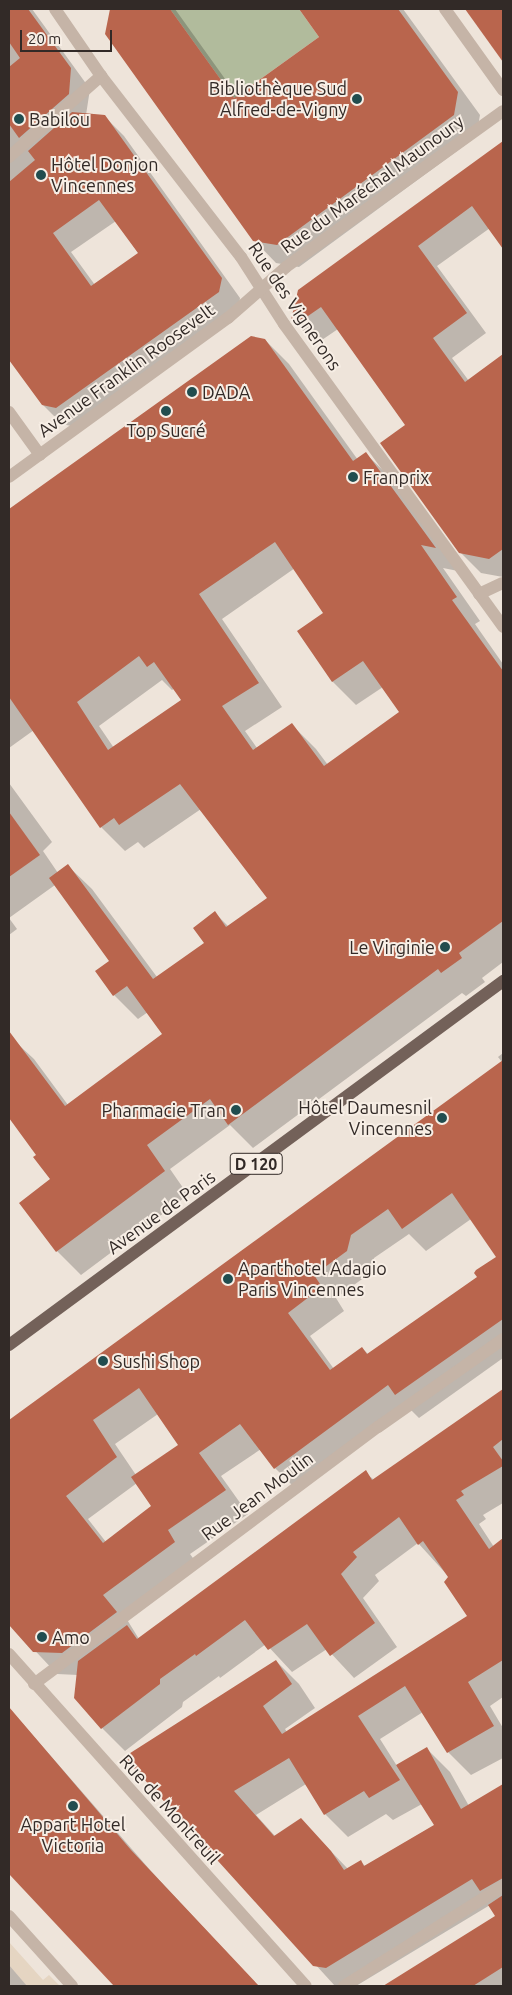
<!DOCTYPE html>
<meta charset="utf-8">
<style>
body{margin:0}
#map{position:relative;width:512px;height:1995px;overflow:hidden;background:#eee4da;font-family:Ubuntu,sans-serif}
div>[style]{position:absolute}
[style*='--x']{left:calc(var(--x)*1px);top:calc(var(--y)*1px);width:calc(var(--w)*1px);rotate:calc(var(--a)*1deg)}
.green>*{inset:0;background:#b1bb9c}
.plaza>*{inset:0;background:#e5d5c2}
.shadow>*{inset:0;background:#0003}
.building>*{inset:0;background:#b9654d}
.street>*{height:12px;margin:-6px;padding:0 6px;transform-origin:6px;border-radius:6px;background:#c5b4a7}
.primary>*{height:12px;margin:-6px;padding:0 6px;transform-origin:6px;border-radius:6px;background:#736159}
.dots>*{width:14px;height:14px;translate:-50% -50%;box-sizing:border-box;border:2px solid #f7eee5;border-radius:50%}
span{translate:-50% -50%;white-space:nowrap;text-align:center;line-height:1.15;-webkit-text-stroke:4px #f7eee5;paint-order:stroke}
.shield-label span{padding:1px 4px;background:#f7eee5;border:1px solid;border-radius:4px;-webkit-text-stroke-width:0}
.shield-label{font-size:16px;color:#322a27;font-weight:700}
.poi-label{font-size:18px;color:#322a27}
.right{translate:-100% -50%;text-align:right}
.left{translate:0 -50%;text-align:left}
.street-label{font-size:18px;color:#322a27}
.frame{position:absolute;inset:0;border:10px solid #322a27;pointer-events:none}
.scale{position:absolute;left:20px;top:30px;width:92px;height:22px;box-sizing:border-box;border:2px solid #322a27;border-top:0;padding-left:6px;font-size:15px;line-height:18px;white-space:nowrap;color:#322a27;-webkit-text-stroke:4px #f7eee5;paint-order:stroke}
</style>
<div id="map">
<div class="green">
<i style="clip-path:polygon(170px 9px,299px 9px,319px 37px,234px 98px)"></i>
</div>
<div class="plaza">
<i style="clip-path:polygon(9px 1942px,43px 1980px,49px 1975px,60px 1986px,27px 1986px,9px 1965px)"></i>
</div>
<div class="shadow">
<i style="clip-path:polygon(evenodd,9px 9px,32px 9px,90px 89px,86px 115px,104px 116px,124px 136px,240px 298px,238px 311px,76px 427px,62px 424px,43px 405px,9px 358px,9px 9px,116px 221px,139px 254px,95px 285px,71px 252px,116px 221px)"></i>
<i style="clip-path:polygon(115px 9px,175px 9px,238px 97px,321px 37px,300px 9px,403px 9px,480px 115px,476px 137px,299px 267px,276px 263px,254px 240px,111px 12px)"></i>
<i style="clip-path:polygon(467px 9px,503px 9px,503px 59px,501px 57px)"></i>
<i style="clip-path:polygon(503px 143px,503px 247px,490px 228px,437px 266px,486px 333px,452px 358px,469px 381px,503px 356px,503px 577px,481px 573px,460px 552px,407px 425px,338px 329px,316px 344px,296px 324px,299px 291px)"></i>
<i style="clip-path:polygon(evenodd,251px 338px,265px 340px,289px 364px,358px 460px,366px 454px,390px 477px,458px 571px,443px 568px,480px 621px,475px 624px,503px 664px,503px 962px,482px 978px,485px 982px,466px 996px,462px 993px,253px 1148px,230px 1125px,170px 1169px,188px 1195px,81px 1275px,57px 1251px,52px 1180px,38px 1155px,9px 1116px,9px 1036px,34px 1059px,68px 1105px,164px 1034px,148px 1012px,138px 1019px,114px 995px,97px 971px,111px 961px,55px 885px,9px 918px,17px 929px,9px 935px,9px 783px,52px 842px,43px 851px,58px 873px,68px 866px,92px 889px,157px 977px,206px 943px,215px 913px,229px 927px,269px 898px,201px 809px,144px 848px,138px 842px,125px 851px,101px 827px,34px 730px,9px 748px,9px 511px,251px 338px,295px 568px,325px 614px,332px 681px,356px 705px,383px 687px,401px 712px,328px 765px,316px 749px,292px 725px,257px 748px,245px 731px,282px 707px,222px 619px,295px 568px,251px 338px,162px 680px,172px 690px,175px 688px,183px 700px,114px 748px,99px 726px,162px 680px)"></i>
<i style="clip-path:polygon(evenodd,503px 1053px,503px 1358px,419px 1418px,410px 1409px,298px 1491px,275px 1468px,261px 1449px,221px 1476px,248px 1514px,190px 1554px,198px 1565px,126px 1618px,139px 1639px,365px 1472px,374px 1480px,503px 1390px,503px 1503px,483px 1515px,486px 1519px,479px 1524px,494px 1547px,497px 1545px,503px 1551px,503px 1634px,501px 1636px,503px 1641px,503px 1697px,490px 1706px,503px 1728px,503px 1758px,471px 1775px,448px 1752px,423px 1712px,380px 1739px,397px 1766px,427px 1749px,450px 1772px,469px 1806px,503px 1785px,503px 1986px,386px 1986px,497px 1917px,490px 1905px,356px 1986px,335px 1986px,126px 1757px,276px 1661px,299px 1684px,315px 1708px,285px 1729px,287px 1732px,469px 1617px,449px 1577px,418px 1543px,375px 1575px,379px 1581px,363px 1598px,397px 1647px,354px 1678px,327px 1649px,292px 1672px,266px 1644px,220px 1678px,219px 1676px,183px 1702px,182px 1707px,125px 1751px,102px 1728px,78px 1675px,57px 1674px,9px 1623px,9px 1614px,13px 1611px,9px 1607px,9px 1421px,502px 1062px,498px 1057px,503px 1053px,471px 1219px,498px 1257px,478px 1277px,369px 1355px,362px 1348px,334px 1369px,310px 1336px,344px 1311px,336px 1298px,369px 1274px,374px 1258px,409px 1234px,426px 1251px,471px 1219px,503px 1053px,158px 1414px,180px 1446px,136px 1475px,115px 1444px,158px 1414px,503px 1053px,137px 1483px,153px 1506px,106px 1542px,88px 1519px,137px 1483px,503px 1053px,306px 1784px,325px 1814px,348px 1837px,386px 1814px,393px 1820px,422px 1804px,435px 1825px,365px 1866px,361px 1862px,348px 1869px,301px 1820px,275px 1836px,256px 1815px,306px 1784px)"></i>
<i style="clip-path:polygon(9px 1708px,151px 1871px,258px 1986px,115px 1986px,16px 1880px,9px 1871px)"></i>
<i style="clip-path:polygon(9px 1965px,27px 1986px,9px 1986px)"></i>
</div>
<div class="building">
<i style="clip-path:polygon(9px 9px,28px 9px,71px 68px,69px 94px,19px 138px,9px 124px,9px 67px,20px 58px,9px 42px)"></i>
<i style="clip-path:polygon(110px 9px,170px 9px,234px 98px,319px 37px,299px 9px,398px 9px,458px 92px,454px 115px,277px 245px,253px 241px,105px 34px)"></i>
<i style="clip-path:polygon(465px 9px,503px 9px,503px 62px)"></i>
<i style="clip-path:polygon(evenodd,72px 112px,105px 115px,222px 278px,219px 292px,56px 408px,42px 405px,9px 360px,9px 182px,35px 160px,28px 151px,72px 112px,99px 200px,138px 253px,91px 286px,53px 233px,99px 200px)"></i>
<i style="clip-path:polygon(503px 141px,503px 249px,472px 206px,418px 246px,467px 313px,433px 338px,465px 382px,503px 354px,503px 549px,489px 559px,459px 553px,380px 443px,405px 425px,321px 307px,295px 325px,291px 320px,298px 290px)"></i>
<i style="clip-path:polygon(evenodd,251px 336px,265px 339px,353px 461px,366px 452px,436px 548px,421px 545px,457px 597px,452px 600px,503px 671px,503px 921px,459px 953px,462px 958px,441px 973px,438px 969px,228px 1125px,210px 1099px,147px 1145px,165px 1171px,56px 1252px,19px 1203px,50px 1179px,33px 1157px,36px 1155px,9px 1118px,9px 1031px,65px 1106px,162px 1034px,127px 986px,113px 996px,95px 971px,109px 961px,49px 878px,68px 864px,153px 979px,204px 943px,193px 928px,215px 911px,226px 927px,267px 898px,180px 784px,119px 825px,114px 818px,100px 828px,9px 697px,9px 509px,251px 336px,275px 542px,323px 613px,297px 631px,332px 682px,363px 661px,399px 712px,324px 766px,292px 723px,253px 750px,222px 706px,259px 683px,199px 594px,275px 542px,251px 336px,139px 656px,147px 667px,154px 662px,181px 700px,108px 750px,77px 702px,139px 656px)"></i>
<i style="clip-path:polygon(9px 812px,40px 855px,9px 877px)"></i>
<i style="clip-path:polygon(evenodd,503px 1060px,503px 1319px,395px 1395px,388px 1385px,274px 1469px,240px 1424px,199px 1453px,226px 1490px,168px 1530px,175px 1542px,103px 1595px,117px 1612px,62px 1653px,33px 1652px,9px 1625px,9px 1420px,503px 1060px,452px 1193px,496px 1257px,476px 1270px,474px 1273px,477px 1277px,367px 1354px,362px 1347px,330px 1370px,288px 1313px,322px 1287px,314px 1275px,347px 1251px,351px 1235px,388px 1209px,402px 1229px,452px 1193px,503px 1060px,139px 1388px,178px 1445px,131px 1477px,151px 1506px,103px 1543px,66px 1496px,117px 1457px,93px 1420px,139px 1388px)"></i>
<i style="clip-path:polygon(503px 1389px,503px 1439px,493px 1447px,503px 1461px,503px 1466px,461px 1491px,464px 1495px,456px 1500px,489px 1549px,503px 1538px,503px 1660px,468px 1682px,494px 1726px,447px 1753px,405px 1686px,358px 1716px,400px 1780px,369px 1798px,364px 1791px,324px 1815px,289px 1758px,234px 1791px,274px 1836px,301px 1818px,331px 1851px,344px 1870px,361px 1860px,364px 1866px,434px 1825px,396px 1765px,427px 1747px,461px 1809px,503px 1784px,503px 1878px,480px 1891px,472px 1879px,326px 1968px,313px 1966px,124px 1757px,276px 1660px,292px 1684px,263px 1706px,282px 1734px,467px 1616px,444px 1582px,448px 1577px,423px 1541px,418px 1545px,399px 1517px,353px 1552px,357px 1557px,341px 1574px,375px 1623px,330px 1656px,307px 1624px,268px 1650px,245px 1620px,196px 1656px,195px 1654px,160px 1679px,160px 1684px,101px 1729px,74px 1698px,78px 1661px,127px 1625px,137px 1639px,366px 1470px,372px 1480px)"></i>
<i style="clip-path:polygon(9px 1707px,131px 1850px,259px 1986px,114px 1986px,9px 1874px)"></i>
<i style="clip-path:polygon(503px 1895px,503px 1967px,473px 1986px,383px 1986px,495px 1916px,488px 1905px)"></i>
</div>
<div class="street">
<i style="--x:55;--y:9;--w:81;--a:55.5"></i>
<i style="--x:101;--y:76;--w:229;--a:52.3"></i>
<i style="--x:241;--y:257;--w:80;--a:57.3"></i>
<i style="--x:284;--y:324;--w:374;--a:54.1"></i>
<i style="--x:445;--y:9;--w:100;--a:54.4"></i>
<i style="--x:9;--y:157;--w:123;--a:-41.4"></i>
<i style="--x:9;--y:412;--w:53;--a:54.2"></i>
<i style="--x:9;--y:477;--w:271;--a:-36"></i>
<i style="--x:228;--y:318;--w:77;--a:-41.3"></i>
<i style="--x:286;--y:267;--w:267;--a:-35.7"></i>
<i style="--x:479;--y:594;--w:26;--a:-25"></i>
<i style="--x:9;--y:1654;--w:445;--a:48.2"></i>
<i style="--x:34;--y:1684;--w:429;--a:-36.8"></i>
<i style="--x:378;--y:1427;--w:153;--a:-35.1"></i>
<i style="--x:9;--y:1916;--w:94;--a:48"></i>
<i style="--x:344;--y:1986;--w:188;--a:-32.2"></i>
</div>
<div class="primary">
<i style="--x:9;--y:1345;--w:614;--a:-36.38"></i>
</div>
<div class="dots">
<i style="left:357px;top:99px;background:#214d4f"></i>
<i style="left:19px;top:119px;background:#214d4f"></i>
<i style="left:41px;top:175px;background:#214d4f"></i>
<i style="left:192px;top:392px;background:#214d4f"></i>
<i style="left:166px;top:411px;background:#214d4f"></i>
<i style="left:353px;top:477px;background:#214d4f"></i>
<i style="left:445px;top:947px;background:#214d4f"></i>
<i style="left:236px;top:1110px;background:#214d4f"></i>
<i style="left:442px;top:1118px;background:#214d4f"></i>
<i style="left:228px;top:1279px;background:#214d4f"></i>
<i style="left:103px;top:1361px;background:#214d4f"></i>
<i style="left:42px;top:1637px;background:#214d4f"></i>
<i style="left:73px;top:1806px;background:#214d4f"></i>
</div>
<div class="shield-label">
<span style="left:256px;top:1164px">D 120</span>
</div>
<div class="poi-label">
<span class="right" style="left:347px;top:99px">Bibliothèque Sud<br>Alfred-de-Vigny</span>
<span class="left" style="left:29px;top:119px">Babilou</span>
<span class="left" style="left:51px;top:175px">Hôtel Donjon<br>Vincennes</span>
<span class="left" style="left:202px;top:392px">DADA</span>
<span style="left:166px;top:430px">Top Sucré</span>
<span class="left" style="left:363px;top:477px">Franprix</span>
<span class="right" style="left:435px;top:947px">Le Virginie</span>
<span class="right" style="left:432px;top:1118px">Hôtel Daumesnil<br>Vincennes</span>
<span class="right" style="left:226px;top:1110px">Pharmacie Tran</span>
<span class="left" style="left:238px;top:1279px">Aparthotel Adagio<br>Paris Vincennes</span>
<span class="left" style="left:113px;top:1361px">Sushi Shop</span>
<span class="left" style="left:52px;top:1637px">Amo</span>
<span style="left:73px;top:1835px">Appart Hotel<br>Victoria</span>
</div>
<div class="street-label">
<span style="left:372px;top:184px;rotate:-36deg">Rue du Maréchal Maunoury</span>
<span style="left:295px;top:306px;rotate:56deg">Rue des Vignerons</span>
<span style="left:126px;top:370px;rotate:-36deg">Avenue Franklin Roosevelt</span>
<span style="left:161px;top:1212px;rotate:-36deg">Avenue de Paris</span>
<span style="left:257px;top:1496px;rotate:-37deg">Rue Jean Moulin</span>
<span style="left:170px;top:1809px;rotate:48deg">Rue de Montreuil</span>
</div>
<div class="frame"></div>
<div class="scale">20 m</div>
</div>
